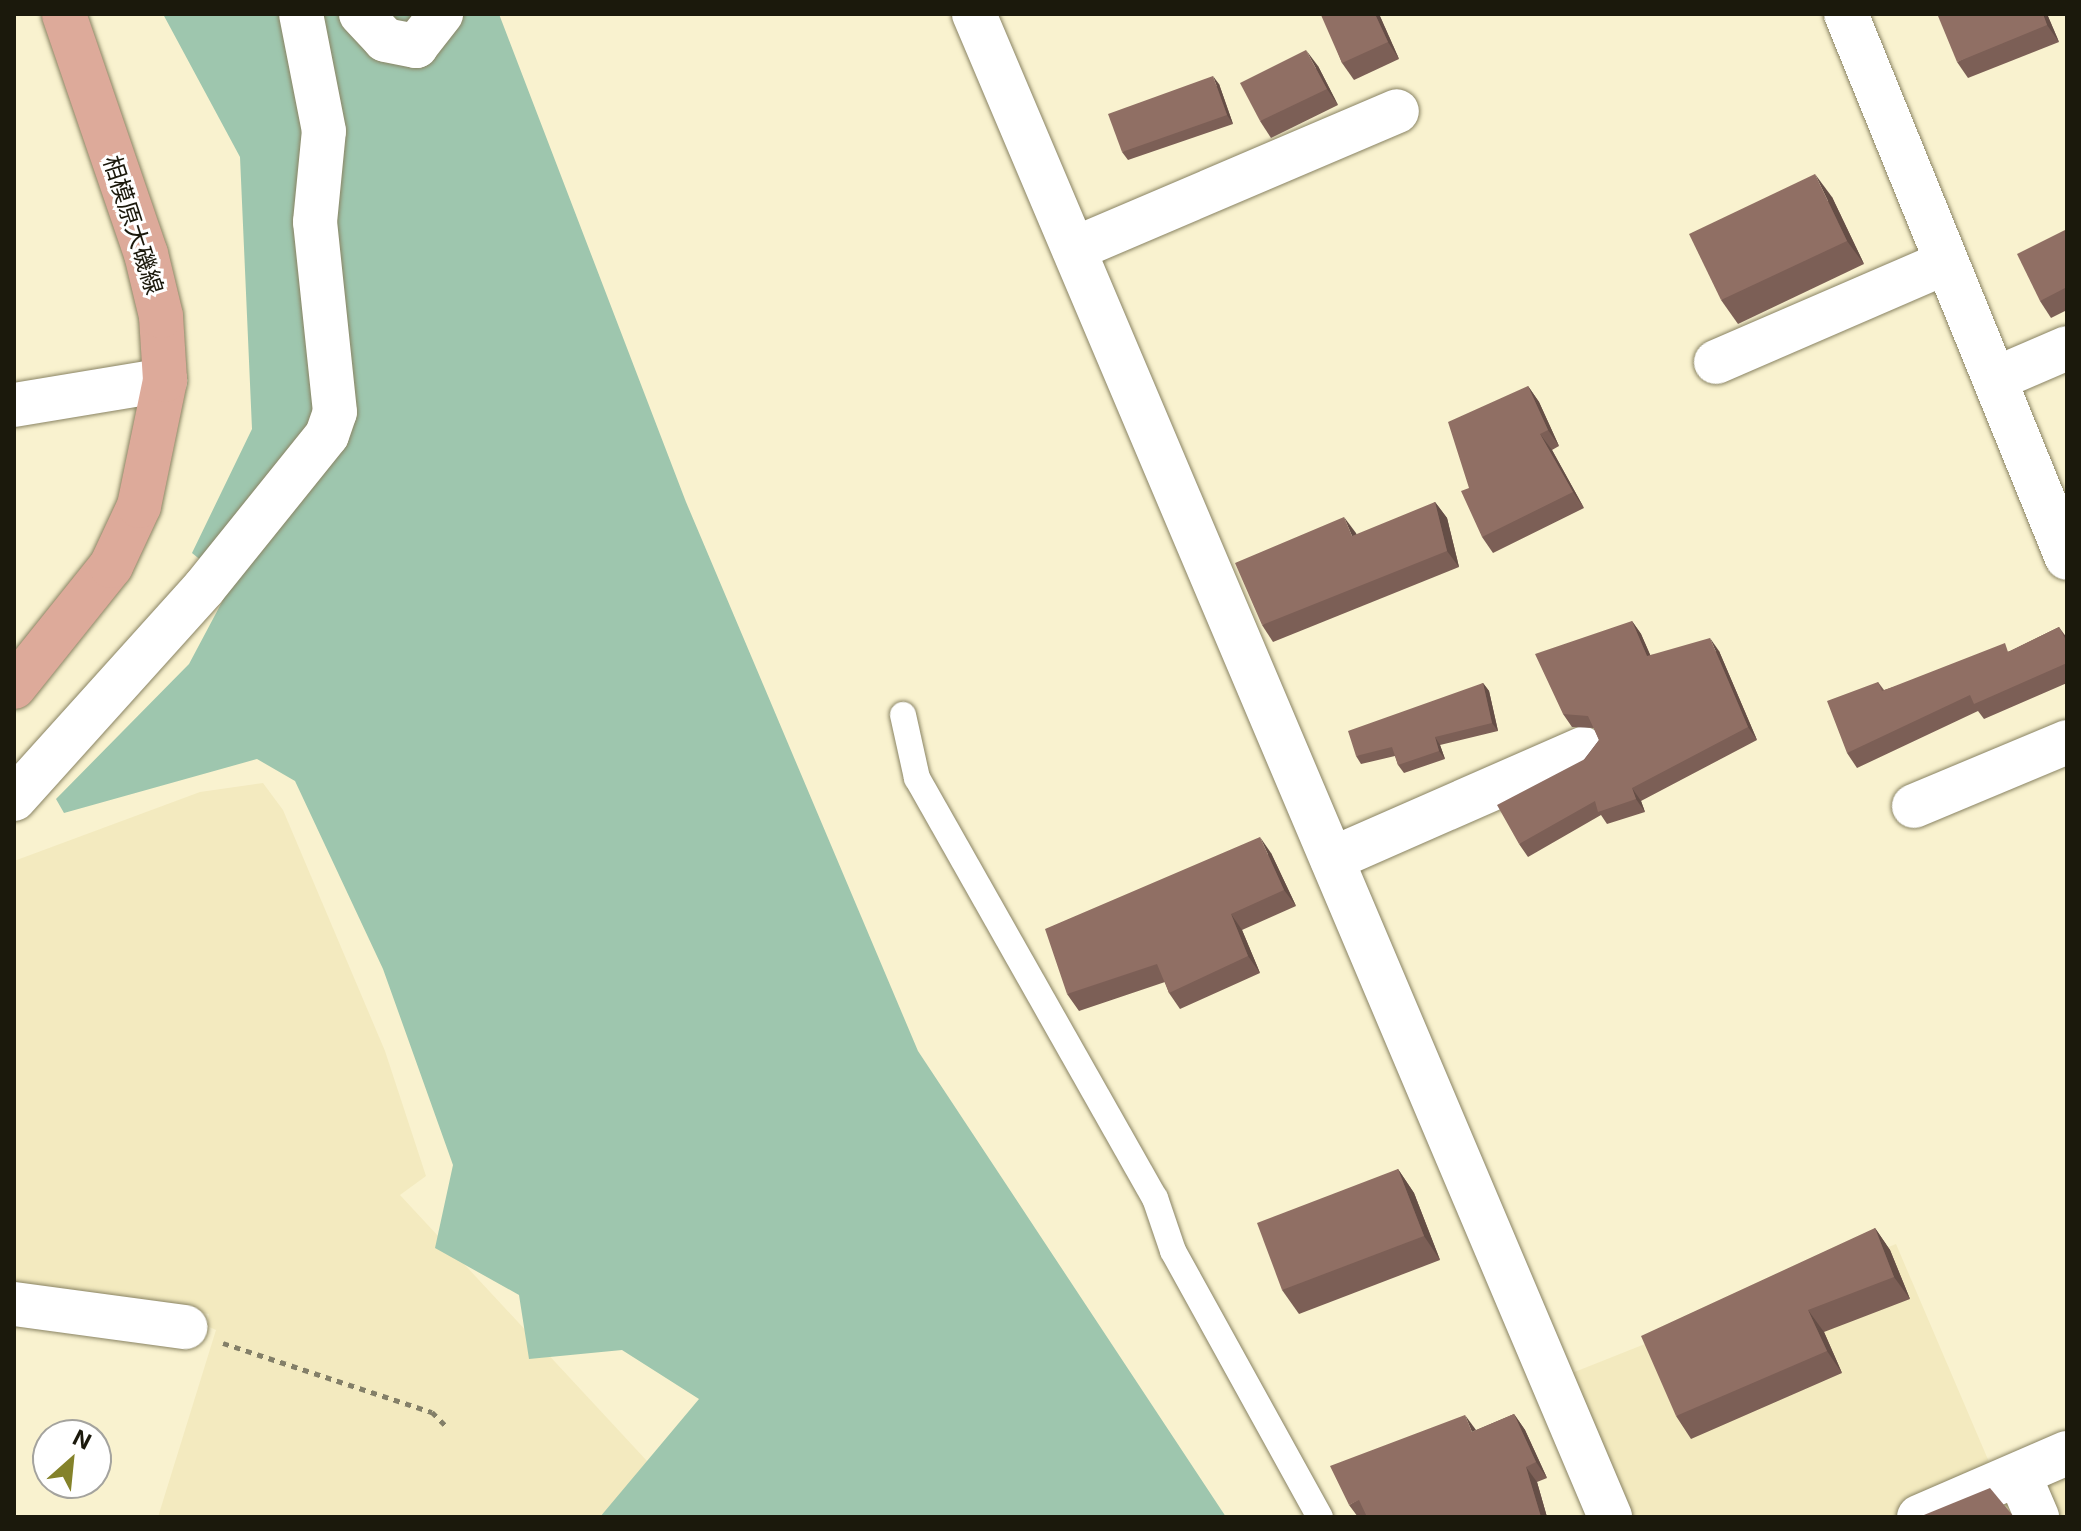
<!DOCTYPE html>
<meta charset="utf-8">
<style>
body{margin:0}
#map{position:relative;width:2081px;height:1531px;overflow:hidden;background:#f9f2cf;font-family:Inter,"Noto Sans JP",sans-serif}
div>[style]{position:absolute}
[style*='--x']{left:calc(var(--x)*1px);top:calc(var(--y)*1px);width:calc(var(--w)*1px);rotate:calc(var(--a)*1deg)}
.built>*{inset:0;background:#f3eabf}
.forest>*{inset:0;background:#9ec6ae}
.path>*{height:5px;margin-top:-2.5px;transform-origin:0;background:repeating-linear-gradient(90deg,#837f68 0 6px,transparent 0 12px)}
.roads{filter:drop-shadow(0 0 2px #898363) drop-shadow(0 0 2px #898363)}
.service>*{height:26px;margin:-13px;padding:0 13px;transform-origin:13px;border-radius:13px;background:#fff}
.minor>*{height:44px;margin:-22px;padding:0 22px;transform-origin:22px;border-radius:22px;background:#fff}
.primary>*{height:44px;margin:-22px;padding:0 22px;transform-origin:22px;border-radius:22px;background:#ddaa9a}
.wall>*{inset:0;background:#7c5f56}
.shaded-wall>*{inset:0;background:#654e46}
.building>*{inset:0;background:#906f64}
span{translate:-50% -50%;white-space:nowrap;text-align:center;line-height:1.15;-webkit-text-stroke:6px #fff;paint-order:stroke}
.street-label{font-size:24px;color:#1b190c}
.frame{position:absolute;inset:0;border:16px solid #1b190c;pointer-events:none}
.north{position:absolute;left:32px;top:1419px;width:80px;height:80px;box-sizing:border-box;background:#fff;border:2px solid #a4a39e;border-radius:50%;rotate:27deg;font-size:22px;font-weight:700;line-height:32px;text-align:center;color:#1b190c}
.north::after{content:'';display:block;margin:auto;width:28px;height:36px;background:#84822a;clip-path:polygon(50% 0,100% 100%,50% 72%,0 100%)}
</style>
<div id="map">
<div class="built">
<i style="clip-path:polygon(263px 783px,283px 810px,385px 1051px,426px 1176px,400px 1195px,699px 1517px,158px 1517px,216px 1330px,207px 1326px,209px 1314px,14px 1289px,14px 861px,200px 792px)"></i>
<i style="clip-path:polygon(1896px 1244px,2004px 1497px,2067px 1472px,2067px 1517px,1626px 1517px,1562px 1377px)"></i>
</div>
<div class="forest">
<i style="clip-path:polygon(163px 14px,499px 14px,686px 502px,918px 1051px,1226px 1517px,600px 1517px,699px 1399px,622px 1350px,529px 1359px,519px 1295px,435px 1248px,453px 1165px,383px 969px,295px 781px,257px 759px,64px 813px,56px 799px,189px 664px,231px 585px,192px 553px,252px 429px,240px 157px)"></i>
</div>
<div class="path">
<i style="--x:223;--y:1343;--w:220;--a:18.3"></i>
<i style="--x:432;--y:1412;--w:18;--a:45"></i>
</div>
<div class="roads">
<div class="service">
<i style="--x:903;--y:715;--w:65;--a:77.5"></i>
<i style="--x:917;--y:778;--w:483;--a:60.5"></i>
<i style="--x:1155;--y:1198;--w:56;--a:71.2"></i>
<i style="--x:1173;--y:1251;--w:304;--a:61.1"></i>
</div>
<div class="minor">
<i style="--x:361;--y:14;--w:35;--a:47"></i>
<i style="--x:385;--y:40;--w:32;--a:11"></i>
<i style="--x:416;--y:46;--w:41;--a:-52"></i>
<i style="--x:974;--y:14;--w:1632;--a:67.06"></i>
<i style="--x:1846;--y:14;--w:587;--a:67.89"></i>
<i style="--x:1074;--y:249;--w:351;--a:-23.1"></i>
<i style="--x:1716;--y:362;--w:249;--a:-23.4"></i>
<i style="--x:1995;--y:379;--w:78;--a:-23.3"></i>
<i style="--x:14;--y:405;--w:153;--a:-9.4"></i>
<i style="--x:14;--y:799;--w:284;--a:-48"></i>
<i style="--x:204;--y:588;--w:196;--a:-51.2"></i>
<i style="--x:327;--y:435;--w:24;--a:-71"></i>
<i style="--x:335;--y:412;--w:191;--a:-96"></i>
<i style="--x:315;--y:222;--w:91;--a:-84.4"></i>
<i style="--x:324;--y:131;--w:119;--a:-101.1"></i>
<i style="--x:1914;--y:806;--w:166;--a:-22.7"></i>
<i style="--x:1332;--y:859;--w:274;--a:-23.7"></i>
<i style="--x:14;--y:1304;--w:173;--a:7.7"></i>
<i style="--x:2019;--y:1475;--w:46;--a:66.8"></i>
<i style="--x:1919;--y:1517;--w:161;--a:-23.4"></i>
</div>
<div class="primary">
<i style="--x:14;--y:687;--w:155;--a:-51.3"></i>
<i style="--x:111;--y:566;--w:66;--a:-65"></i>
<i style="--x:139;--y:506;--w:129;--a:-78.3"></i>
<i style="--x:165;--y:380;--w:64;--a:-93.6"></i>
<i style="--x:161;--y:316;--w:64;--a:-103.6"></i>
<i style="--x:146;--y:254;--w:254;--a:-108.9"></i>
</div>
</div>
<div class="wall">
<i style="clip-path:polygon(1323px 14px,1379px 14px,1399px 59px,1354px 80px,1342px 63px)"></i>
<i style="clip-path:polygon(2047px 14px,2059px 42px,1968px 78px,1957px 62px)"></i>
<i style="clip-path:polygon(1318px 66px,1338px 105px,1271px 138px,1260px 121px)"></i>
<i style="clip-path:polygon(1219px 84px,1233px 124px,1128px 160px,1122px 152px)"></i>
<i style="clip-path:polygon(1832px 197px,1864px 264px,1738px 324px,1721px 300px)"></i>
<i style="clip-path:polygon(2067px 229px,2067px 310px,2051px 318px,2040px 301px)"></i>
<i style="clip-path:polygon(1528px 386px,1539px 402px,1559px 446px,1552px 450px,1584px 508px,1493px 553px,1482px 537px)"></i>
<i style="clip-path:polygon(1435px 502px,1447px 518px,1459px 567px,1273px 642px,1262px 625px)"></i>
<i style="clip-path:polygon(1632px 621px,1641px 634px,1650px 655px,1719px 651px,1757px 740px,1641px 801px,1645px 812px,1607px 824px,1601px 815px,1528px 857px,1519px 844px,1599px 740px,1594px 728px,1572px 727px,1563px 714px)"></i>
<i style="clip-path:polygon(2059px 627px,2067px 638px,2067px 683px,1984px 719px,1978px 711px,1857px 768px,1847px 753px,1878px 682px,1884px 690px,2010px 651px)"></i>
<i style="clip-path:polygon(1483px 683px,1489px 691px,1498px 731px,1440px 745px,1445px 759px,1404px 773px,1398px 765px,1395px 756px,1361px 764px,1356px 756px)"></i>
<i style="clip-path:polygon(1271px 853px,1296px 906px,1242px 930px,1260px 973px,1180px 1009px,1169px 993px,1165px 982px,1079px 1011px,1067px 994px)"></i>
<i style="clip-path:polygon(1398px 1169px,1414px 1193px,1440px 1260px,1299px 1314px,1282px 1290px)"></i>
<i style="clip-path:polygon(1875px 1228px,1890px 1250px,1910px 1299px,1824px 1332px,1842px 1373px,1691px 1439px,1676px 1416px)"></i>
<i style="clip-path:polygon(1514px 1414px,1525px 1430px,1547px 1478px,1537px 1482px,1547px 1517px,1358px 1517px,1349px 1505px,1476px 1430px)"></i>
</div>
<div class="shaded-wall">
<i style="clip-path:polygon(1375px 14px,1379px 14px,1399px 59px,1388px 42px)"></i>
<i style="clip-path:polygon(2043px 14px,2047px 14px,2059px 42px,2047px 25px)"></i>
<i style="clip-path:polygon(1306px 50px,1318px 66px,1338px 105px,1327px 89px)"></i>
<i style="clip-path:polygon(1213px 76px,1219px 84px,1233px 124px,1227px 115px)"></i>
<i style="clip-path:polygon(1815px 174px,1832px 197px,1864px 264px,1847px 241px)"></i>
<i style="clip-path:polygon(1528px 386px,1539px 402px,1559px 446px,1548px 430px)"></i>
<i style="clip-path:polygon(1540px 434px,1552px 450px,1584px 508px,1573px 492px)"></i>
<i style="clip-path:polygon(1435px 502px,1447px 518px,1459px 567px,1447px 551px)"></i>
<i style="clip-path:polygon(1344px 517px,1356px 533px,1364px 552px,1352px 536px)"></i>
<i style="clip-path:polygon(1632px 621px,1641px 634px,1656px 668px,1647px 656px)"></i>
<i style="clip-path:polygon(1710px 638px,1719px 651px,1757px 740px,1748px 727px)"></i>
<i style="clip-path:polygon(1483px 683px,1489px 691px,1498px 731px,1492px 723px)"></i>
<i style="clip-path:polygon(1435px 737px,1440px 745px,1445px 759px,1439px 751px)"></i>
<i style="clip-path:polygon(1632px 788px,1641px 801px,1645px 812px,1636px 799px)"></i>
<i style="clip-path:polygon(1260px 837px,1271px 853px,1296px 906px,1284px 890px)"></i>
<i style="clip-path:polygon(1231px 914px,1242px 930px,1260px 973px,1248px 956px)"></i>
<i style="clip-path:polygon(1398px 1169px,1414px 1193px,1440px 1260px,1424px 1236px)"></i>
<i style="clip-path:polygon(1875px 1228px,1890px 1250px,1910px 1299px,1894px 1277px)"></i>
<i style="clip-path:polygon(1808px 1310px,1824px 1332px,1842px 1373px,1827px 1351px)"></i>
<i style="clip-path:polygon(1514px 1414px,1525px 1430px,1547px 1478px,1536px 1462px)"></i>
<i style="clip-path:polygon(1465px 1415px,1476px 1430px,1472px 1432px)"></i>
<i style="clip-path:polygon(1526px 1467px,1537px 1482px,1547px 1517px,1541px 1517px)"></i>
</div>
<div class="building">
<i style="clip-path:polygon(1323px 14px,1375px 14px,1388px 42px,1342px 63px,1321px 15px)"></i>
<i style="clip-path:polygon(1944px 14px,2043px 14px,2047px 25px,1957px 62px,1938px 16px)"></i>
<i style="clip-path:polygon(1306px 50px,1327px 89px,1260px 121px,1240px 83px)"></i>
<i style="clip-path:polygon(1213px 76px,1227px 115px,1122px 152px,1108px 114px)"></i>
<i style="clip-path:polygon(1815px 174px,1847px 241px,1721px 300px,1689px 234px)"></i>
<i style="clip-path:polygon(2067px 229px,2067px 287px,2040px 301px,2017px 254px)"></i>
<i style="clip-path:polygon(1528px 386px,1548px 430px,1540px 434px,1573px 492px,1482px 537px,1461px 491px,1469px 488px,1448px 422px)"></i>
<i style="clip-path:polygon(1435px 502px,1447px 551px,1262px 625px,1235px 563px,1344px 517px,1352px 536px)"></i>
<i style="clip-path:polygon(1632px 621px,1647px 656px,1710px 638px,1748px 727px,1632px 788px,1636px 799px,1598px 812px,1595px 801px,1519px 844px,1497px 805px,1585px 759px,1599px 740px,1588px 716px,1563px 714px,1535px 654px)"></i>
<i style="clip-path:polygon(2059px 627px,2067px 642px,2067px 663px,1974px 704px,1970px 695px,1847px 753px,1827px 701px,1878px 682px,1882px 691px,2005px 643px,2008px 652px)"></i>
<i style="clip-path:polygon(1483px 683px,1492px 723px,1435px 737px,1439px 751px,1398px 765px,1392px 747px,1356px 756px,1348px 731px)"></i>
<i style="clip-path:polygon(1260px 837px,1284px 890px,1231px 914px,1248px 956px,1169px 993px,1157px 964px,1067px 994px,1045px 929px)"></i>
<i style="clip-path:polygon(1398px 1169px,1424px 1236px,1282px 1290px,1257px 1223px)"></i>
<i style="clip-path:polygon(1875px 1228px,1894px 1277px,1808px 1310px,1827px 1351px,1676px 1416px,1641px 1336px)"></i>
<i style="clip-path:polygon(1514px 1414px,1536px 1462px,1526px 1467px,1541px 1517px,1367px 1517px,1359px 1500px,1349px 1505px,1330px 1466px,1465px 1415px,1472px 1432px)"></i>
<i style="clip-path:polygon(1990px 1488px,2014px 1517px,1919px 1517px)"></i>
</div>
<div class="street-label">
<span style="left:133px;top:225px;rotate:72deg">相模原大磯線</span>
</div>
<div class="frame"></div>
<div class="north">N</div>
</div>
